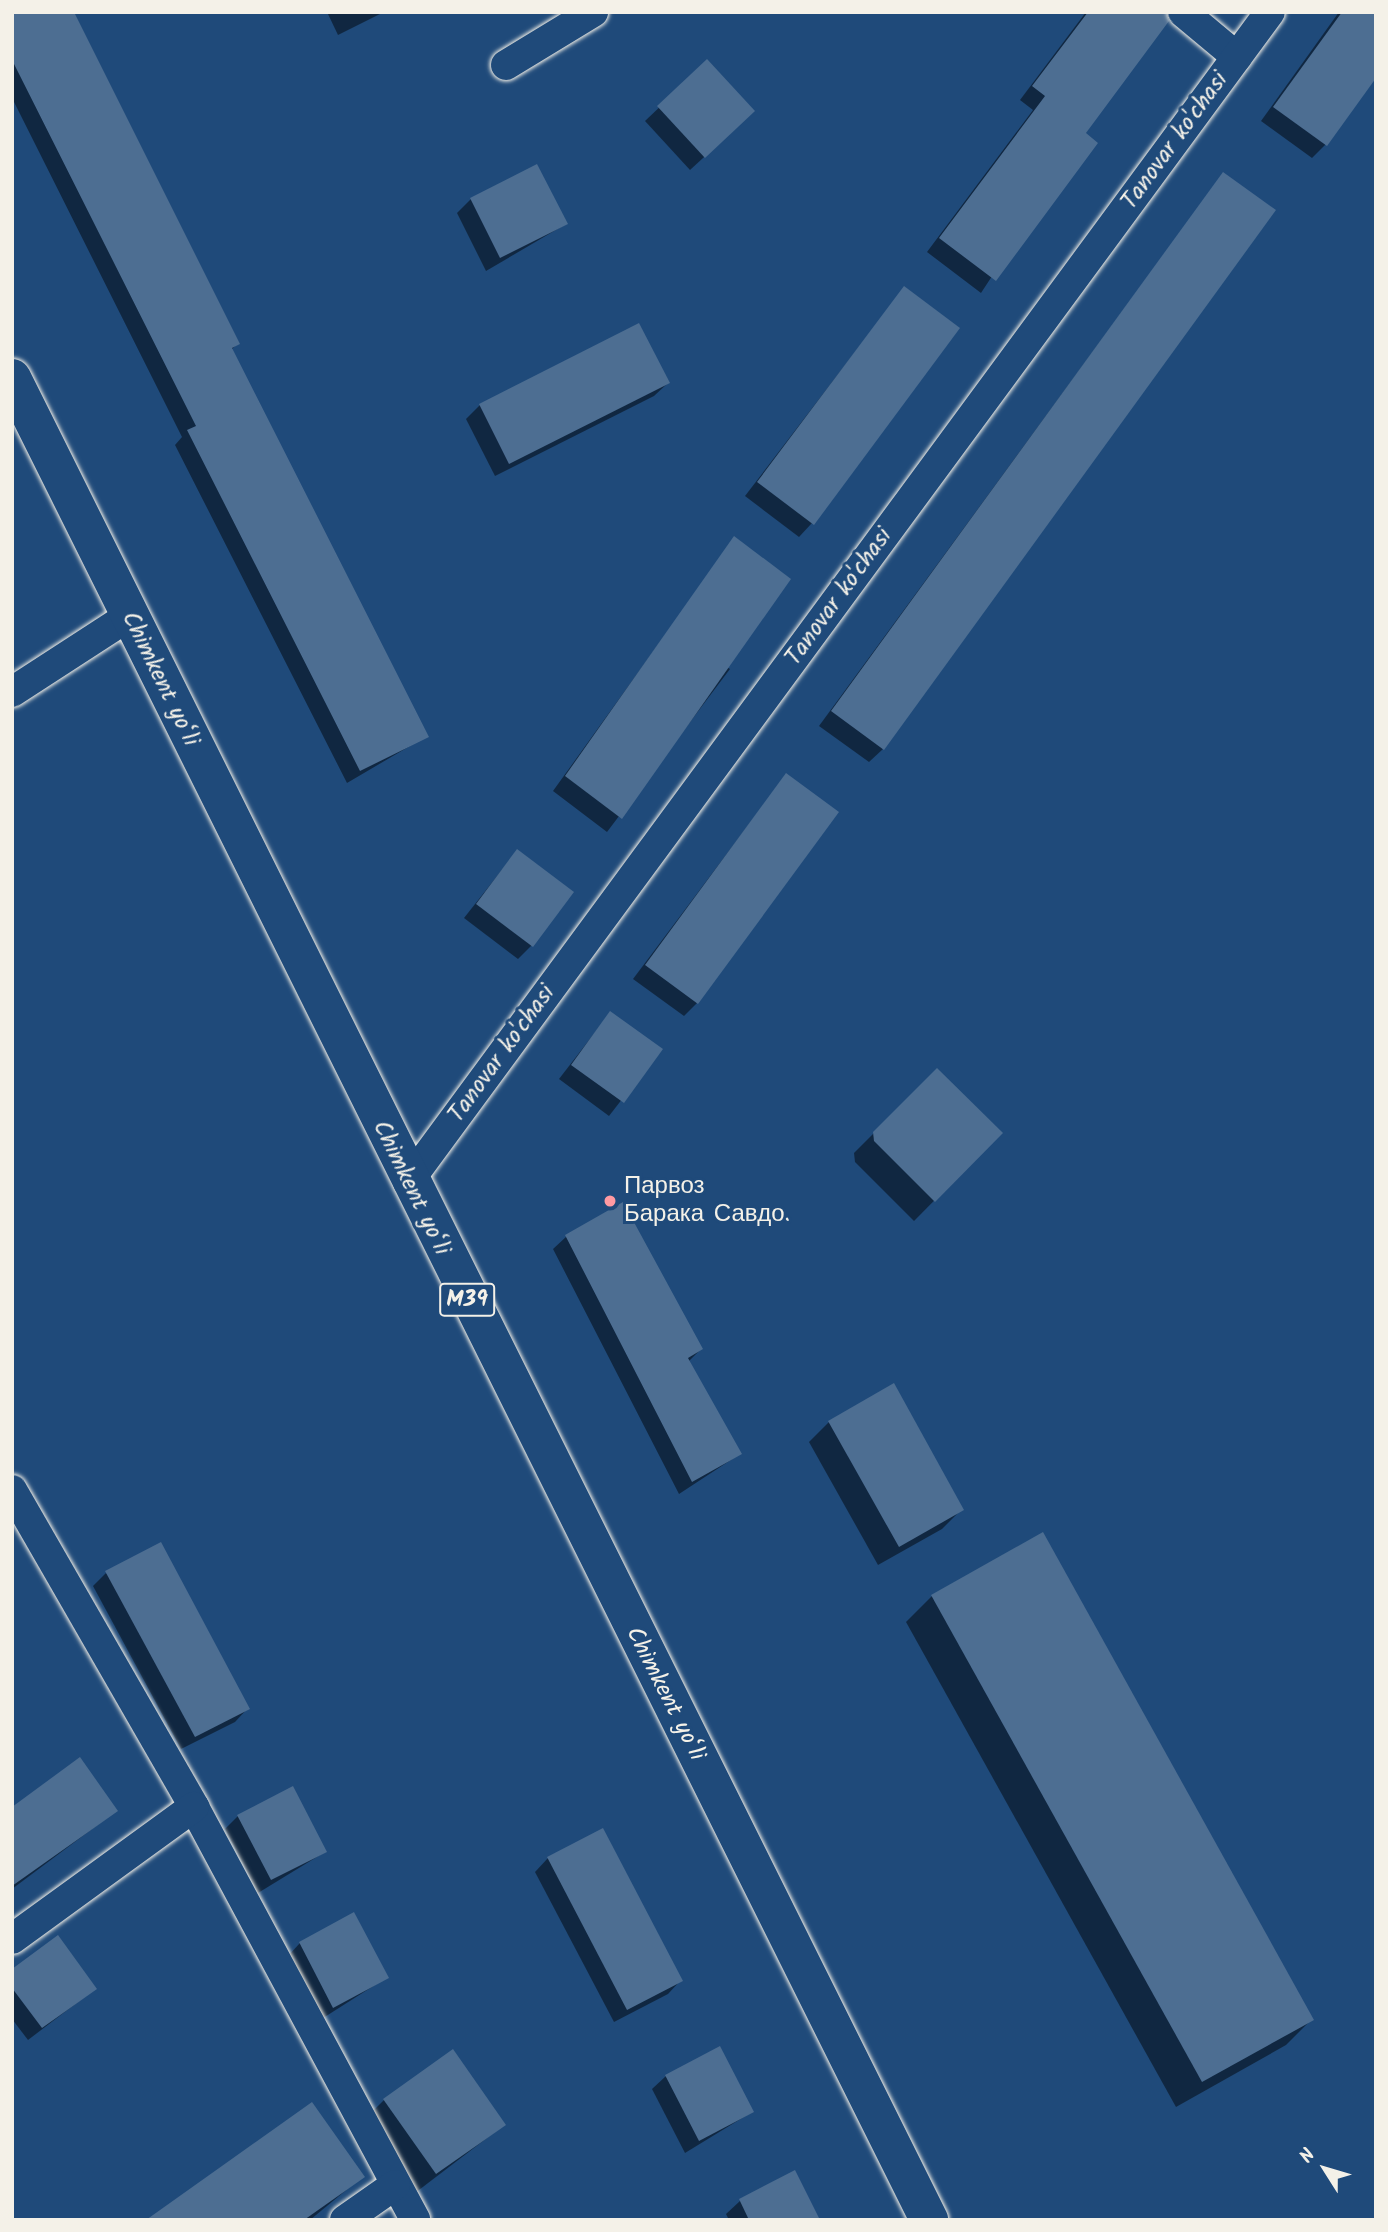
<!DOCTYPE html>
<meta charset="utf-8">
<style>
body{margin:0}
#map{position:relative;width:1388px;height:2232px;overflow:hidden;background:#1f4a7a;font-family:Kalam,sans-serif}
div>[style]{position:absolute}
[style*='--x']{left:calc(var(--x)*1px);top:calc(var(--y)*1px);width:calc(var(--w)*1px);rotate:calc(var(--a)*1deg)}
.shadow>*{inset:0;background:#0007}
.building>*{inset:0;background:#4d6e92}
.roads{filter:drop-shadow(0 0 2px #f4f1e8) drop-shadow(0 0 2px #f4f1e8)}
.minor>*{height:30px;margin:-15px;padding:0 15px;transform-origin:15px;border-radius:15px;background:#1f4a7a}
.trunk>*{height:38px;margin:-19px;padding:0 19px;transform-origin:19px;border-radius:19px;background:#1f4a7a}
.dots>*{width:19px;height:19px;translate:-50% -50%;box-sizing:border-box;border:4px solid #1f4a7a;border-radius:50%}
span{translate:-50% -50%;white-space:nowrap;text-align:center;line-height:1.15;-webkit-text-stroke:6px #1f4a7a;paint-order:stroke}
.shield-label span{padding:2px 5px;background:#1f4a7a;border:2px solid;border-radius:5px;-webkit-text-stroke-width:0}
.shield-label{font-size:23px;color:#f4f1e8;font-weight:700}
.street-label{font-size:24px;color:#f4f1e8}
.poi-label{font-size:24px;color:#f4f1e8}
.left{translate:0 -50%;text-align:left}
.frame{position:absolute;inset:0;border:14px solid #f4f1e8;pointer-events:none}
.north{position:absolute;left:1290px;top:2134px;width:70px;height:70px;-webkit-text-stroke:5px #1f4a7a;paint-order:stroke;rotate:307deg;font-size:19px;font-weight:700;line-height:28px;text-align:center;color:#f4f1e8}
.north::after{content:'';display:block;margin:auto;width:24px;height:32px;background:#f4f1e8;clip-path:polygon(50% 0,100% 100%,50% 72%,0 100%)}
</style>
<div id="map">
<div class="shadow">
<i style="clip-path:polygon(12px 12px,238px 343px,231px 350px,427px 736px,347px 783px,175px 445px,182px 437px,12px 98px)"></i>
<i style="clip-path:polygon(327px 12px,384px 12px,338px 35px)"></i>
<i style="clip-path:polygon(1086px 12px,1165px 12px,981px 293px,927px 252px,1033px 110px,1020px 100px)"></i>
<i style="clip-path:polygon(1339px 12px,1376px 12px,1325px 145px,1312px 158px,1261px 121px)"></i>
<i style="clip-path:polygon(707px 62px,740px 124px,690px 170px,645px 121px)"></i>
<i style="clip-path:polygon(1223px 174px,883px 749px,869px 762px,819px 726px)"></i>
<i style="clip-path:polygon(471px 199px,566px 224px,486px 271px,457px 213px)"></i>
<i style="clip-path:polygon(904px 288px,812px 523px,799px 537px,745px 496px)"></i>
<i style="clip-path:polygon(639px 325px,668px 383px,654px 396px,495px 476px,466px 419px,480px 405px)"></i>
<i style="clip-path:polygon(734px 539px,724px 665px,730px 669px,607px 832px,553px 791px)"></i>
<i style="clip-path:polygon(786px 775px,697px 1003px,684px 1016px,633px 979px)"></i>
<i style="clip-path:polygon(517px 851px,531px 946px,518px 959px,464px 918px)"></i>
<i style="clip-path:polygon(610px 1013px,661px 1049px,609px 1116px,559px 1079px)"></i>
<i style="clip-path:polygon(937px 1070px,1001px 1133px,914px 1221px,855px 1162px,854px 1153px)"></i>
<i style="clip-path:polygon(567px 1236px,701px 1349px,688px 1362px,740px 1454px,679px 1494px,553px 1249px)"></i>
<i style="clip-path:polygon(829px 1422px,962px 1509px,942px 1529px,878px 1565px,809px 1442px)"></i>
<i style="clip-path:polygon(106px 1573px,248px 1708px,235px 1722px,181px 1749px,93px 1586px)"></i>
<i style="clip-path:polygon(932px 1596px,1312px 2019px,1286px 2045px,1176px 2107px,906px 1622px)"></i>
<i style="clip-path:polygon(12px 1808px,116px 1811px,12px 1889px)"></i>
<i style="clip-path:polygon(238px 1816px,325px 1852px,258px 1893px,225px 1829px)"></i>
<i style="clip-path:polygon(548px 1858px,681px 1980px,668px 1994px,614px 2022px,535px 1872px)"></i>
<i style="clip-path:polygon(300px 1943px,386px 1978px,320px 2020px,287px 1957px)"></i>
<i style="clip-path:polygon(12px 1971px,95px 1989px,28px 2040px,12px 2019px)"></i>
<i style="clip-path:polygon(666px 2076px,752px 2112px,685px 2153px,652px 2089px)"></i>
<i style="clip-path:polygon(384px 2100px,504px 2125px,415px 2193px,364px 2120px)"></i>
<i style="clip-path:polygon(794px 2173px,818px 2220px,729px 2220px,726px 2214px,740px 2201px)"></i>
<i style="clip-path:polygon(362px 2177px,310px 2220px,149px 2220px)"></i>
</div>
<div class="building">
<i style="clip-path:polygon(12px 12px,74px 12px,240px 344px,232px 348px,429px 737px,360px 771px,187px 430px,196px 426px,12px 60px)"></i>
<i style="clip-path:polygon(1088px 12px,1166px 12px,1169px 21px,1086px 133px,1098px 143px,996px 281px,939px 238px,1045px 96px,1032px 86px)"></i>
<i style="clip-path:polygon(1342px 12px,1376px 12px,1376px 78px,1327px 146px,1273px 107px)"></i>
<i style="clip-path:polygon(707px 59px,755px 111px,705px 158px,657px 106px)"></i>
<i style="clip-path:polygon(537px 164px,568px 224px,500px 258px,470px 198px)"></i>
<i style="clip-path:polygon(1223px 172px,1276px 210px,884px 750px,831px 711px)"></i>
<i style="clip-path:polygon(904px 286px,960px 328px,814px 525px,757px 482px)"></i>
<i style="clip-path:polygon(639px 323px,670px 383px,509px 464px,479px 404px)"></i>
<i style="clip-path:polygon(734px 536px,791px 579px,622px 819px,565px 776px)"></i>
<i style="clip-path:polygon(786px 773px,839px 812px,698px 1004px,645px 965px)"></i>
<i style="clip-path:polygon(517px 849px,574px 892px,533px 947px,476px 904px)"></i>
<i style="clip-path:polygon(610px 1011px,663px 1049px,624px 1103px,571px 1065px)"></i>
<i style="clip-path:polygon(937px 1068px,1003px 1133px,935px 1202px,874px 1141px,873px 1132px)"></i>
<i style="clip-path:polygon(623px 1202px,703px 1349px,688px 1358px,742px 1454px,692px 1482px,565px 1235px)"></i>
<i style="clip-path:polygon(894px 1383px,964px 1510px,899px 1547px,828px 1421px)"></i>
<i style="clip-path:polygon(1043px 1532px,1314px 2020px,1202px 2082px,931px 1595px)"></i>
<i style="clip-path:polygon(161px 1542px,250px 1709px,195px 1737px,105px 1571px)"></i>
<i style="clip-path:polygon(80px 1757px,118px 1811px,12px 1886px,12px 1807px)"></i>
<i style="clip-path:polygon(293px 1786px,327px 1852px,271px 1880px,237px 1815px)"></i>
<i style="clip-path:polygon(603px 1828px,683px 1981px,627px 2010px,547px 1857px)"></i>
<i style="clip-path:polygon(354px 1912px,389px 1978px,333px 2008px,299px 1942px)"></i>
<i style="clip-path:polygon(58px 1935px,97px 1989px,42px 2028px,12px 1988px,12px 1969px)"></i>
<i style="clip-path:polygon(720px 2046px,754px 2112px,699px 2141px,665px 2075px)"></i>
<i style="clip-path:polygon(453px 2049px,506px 2125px,436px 2174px,383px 2099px)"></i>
<i style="clip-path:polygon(312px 2102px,365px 2177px,304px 2220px,146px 2220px)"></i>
<i style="clip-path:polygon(795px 2170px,820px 2220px,749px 2220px,739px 2199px)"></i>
</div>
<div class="roads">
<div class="minor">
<i style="--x:1183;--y:12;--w:70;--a:39.8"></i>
<i style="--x:506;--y:65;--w:102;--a:-31.3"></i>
<i style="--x:12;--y:692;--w:140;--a:-33"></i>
<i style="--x:408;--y:1182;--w:1453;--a:-53.62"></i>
<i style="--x:12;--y:1490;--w:366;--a:60.1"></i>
<i style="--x:194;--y:1807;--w:468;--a:61.8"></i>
<i style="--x:12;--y:1939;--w:225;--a:-36"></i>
<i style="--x:345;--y:2220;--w:61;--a:-35"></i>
</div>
<div class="trunk">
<i style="--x:12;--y:378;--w:2058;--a:63.53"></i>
</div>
</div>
<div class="dots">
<i style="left:610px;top:1201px;background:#ff9aa2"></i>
</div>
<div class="shield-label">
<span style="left:467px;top:1300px">M39</span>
</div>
<div class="street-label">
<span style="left:1175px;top:141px;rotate:-54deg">Tanovar ko'chasi</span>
<span style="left:839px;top:597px;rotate:-54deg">Tanovar ko'chasi</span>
<span style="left:160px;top:679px;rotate:64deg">Chimkent yo‘li</span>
<span style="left:502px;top:1054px;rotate:-54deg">Tanovar ko'chasi</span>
<span style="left:411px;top:1188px;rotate:64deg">Chimkent yo‘li</span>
<span style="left:665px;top:1694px;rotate:63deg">Chimkent yo‘li</span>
</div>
<div class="poi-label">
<span class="left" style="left:624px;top:1201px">Парвоз<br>Барака Савдо.</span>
</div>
<div class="frame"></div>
<div class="north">N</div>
</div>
